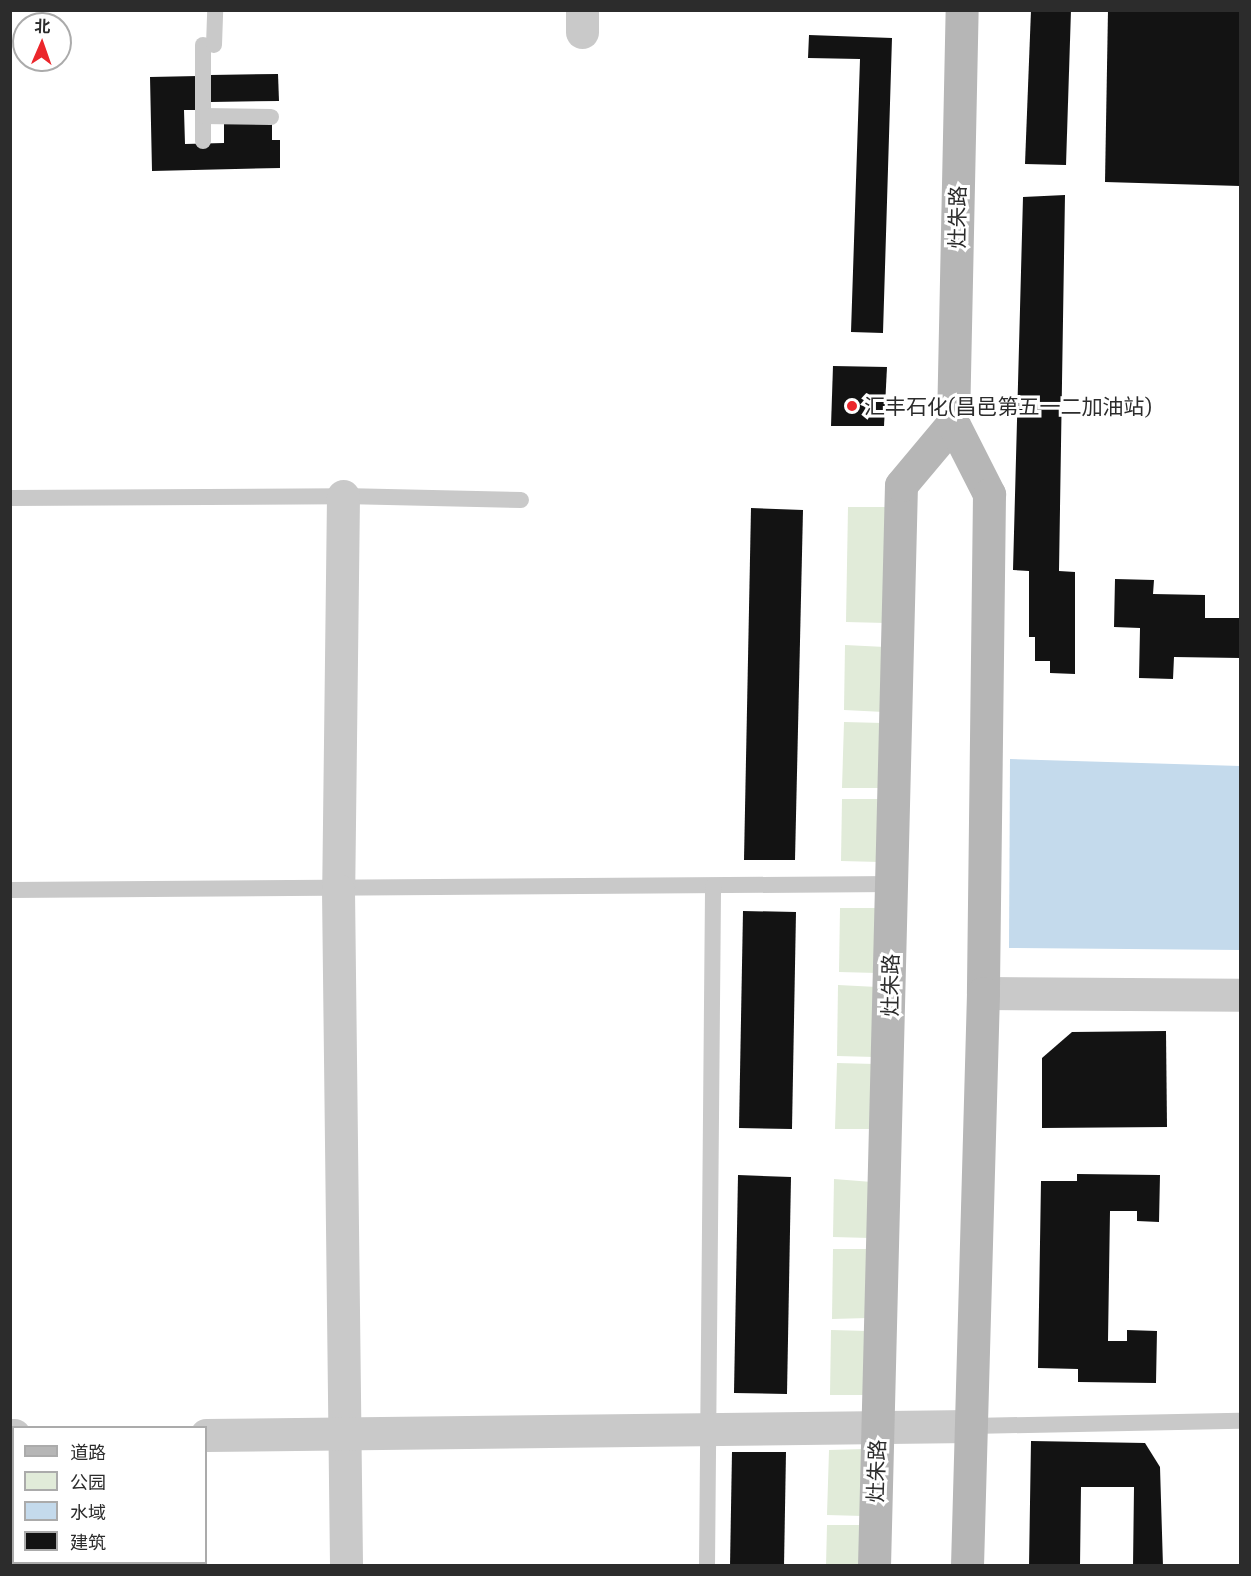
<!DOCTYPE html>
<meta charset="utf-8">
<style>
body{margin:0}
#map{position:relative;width:1251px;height:1576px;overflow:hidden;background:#fff;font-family:"Exo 2","Noto Sans SC",sans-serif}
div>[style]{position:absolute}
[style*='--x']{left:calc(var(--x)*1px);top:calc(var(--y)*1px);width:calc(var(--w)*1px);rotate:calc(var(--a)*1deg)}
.green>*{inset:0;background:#e1ebd9}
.water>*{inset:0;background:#c4daec}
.building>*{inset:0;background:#131313}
.service>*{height:16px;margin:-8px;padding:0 8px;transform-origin:8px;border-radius:8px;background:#c9c9c9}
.minor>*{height:33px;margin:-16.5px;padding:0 16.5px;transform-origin:16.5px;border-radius:16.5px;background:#c9c9c9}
.secondary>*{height:33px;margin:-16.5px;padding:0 16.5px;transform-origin:16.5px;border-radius:16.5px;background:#b6b6b6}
.dots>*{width:16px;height:16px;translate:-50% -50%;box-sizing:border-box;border:3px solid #fff;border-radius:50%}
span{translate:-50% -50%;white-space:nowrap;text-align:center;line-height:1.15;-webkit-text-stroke:6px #fff;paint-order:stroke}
.street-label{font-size:21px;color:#2c2c2c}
.poi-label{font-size:21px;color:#2c2c2c}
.left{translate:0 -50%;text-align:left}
.frame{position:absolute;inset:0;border:12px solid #2c2c2c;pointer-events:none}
.legend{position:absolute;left:12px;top:1426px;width:195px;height:138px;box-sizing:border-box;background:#fff;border:2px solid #ababab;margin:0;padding:8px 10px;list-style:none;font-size:18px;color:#2c2c2c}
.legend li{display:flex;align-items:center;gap:12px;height:30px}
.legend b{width:30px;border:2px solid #ababab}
.north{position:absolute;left:12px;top:12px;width:60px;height:60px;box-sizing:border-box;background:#fff;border:2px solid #ababab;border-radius:50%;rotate:2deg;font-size:16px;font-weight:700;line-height:24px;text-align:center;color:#2c2c2c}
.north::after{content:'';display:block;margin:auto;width:21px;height:27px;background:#eb262b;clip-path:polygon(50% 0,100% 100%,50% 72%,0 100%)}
</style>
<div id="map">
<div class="green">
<i style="clip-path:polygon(848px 507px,889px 507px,886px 623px,846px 622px)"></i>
<i style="clip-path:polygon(845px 645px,885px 647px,884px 712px,844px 710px)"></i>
<i style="clip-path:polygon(844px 722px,883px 723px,882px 788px,842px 788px)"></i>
<i style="clip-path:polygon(842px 799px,881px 799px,880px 862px,841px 861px)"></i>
<i style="clip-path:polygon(840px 908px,879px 908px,877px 973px,839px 972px)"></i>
<i style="clip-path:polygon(838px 985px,877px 987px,875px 1057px,837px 1056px)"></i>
<i style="clip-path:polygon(837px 1063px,875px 1064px,873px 1129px,835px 1129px)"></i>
<i style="clip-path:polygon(834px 1179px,872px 1182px,870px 1238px,833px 1237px)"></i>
<i style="clip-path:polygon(833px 1249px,870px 1249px,868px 1318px,832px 1319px)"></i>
<i style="clip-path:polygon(831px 1330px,868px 1331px,866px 1395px,830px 1395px)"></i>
<i style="clip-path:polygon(865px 1449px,863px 1516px,827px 1515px,829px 1450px)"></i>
<i style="clip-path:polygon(827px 1525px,863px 1525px,862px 1565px,826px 1566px)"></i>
</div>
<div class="water">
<i style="clip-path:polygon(1010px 759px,1240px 766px,1240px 950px,1009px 948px)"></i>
</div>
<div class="building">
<i style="clip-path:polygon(1031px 10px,1071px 10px,1066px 165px,1025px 164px)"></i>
<i style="clip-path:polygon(1108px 10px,1240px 10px,1240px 186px,1105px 182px)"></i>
<i style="clip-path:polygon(809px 35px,892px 38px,883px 333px,851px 332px,860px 59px,808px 58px)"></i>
<i style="clip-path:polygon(278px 74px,279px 101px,211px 102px,210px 75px)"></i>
<i style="clip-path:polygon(198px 76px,198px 110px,184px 110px,185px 144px,224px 143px,224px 124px,272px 123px,272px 140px,280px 140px,280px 168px,152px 171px,150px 77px)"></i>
<i style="clip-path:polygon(1065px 195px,1059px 571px,1075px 572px,1075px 674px,1050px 673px,1050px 661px,1035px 661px,1035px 637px,1029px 637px,1029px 571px,1013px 570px,1023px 197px)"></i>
<i style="clip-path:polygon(833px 366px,887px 367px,884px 426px,831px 426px)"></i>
<i style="clip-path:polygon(751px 508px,803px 510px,795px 860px,744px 860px)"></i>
<i style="clip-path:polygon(1115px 579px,1154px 580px,1153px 594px,1205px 595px,1205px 618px,1240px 618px,1240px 658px,1174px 657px,1173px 679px,1139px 678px,1140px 628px,1114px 627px)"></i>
<i style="clip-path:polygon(743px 911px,796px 912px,792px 1129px,739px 1128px)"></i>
<i style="clip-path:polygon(1166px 1031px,1167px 1127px,1042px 1128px,1042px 1058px,1072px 1032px)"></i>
<i style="clip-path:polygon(1077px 1174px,1160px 1175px,1159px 1222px,1137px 1221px,1137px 1211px,1110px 1211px,1108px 1341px,1127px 1341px,1127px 1330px,1157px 1331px,1156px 1383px,1078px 1382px,1078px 1369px,1038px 1368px,1041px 1181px,1077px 1181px)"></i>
<i style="clip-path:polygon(738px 1175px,791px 1177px,787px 1394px,734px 1393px)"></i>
<i style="clip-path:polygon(1031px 1441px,1145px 1443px,1160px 1467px,1163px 1566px,1133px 1566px,1134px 1487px,1081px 1487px,1080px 1566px,1029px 1566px)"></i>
<i style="clip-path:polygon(732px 1452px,786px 1452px,784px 1566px,730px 1566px)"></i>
</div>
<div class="service">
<i style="--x:203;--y:45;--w:96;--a:90"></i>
<i style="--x:214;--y:45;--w:35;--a:-88"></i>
<i style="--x:203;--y:116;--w:68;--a:0.8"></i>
<i style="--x:10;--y:498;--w:333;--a:-0.3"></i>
<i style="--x:343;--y:496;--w:178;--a:1.3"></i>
<i style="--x:10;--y:890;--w:883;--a:-0.39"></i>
<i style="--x:971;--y:1426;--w:269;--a:-1.1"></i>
<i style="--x:707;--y:1566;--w:680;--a:-89.49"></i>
</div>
<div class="minor">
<i style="--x:582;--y:32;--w:22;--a:-90"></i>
<i style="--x:343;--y:496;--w:394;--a:90.7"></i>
<i style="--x:338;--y:890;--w:676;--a:89.32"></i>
<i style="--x:983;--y:993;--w:257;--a:0.4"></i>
<i style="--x:10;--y:1435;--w:4;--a:0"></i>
<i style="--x:206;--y:1435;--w:765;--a:-0.67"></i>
</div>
<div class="secondary">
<i style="--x:953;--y:423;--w:413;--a:-88.8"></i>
<i style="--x:874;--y:1566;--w:1081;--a:-88.57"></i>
<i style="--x:901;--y:485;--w:81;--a:-50"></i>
<i style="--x:953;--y:423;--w:80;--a:63.1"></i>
<i style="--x:989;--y:494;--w:499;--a:90.7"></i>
<i style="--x:983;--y:993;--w:573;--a:91.6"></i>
</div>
<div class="dots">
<i style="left:852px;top:406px;background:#eb262b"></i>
</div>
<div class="street-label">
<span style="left:957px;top:217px;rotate:-89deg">灶朱路</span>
<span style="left:890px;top:985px;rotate:-89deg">灶朱路</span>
<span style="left:876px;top:1471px;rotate:-88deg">灶朱路</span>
</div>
<div class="poi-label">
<span class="left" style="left:864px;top:406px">汇丰石化(昌邑第五一二加油站)</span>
</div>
<div class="frame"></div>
<ul class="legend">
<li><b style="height:8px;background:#b6b6b6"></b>道路</li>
<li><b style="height:16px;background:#e1ebd9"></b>公园</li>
<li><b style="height:16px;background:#c4daec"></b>水域</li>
<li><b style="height:16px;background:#131313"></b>建筑</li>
</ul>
<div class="north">北</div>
</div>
